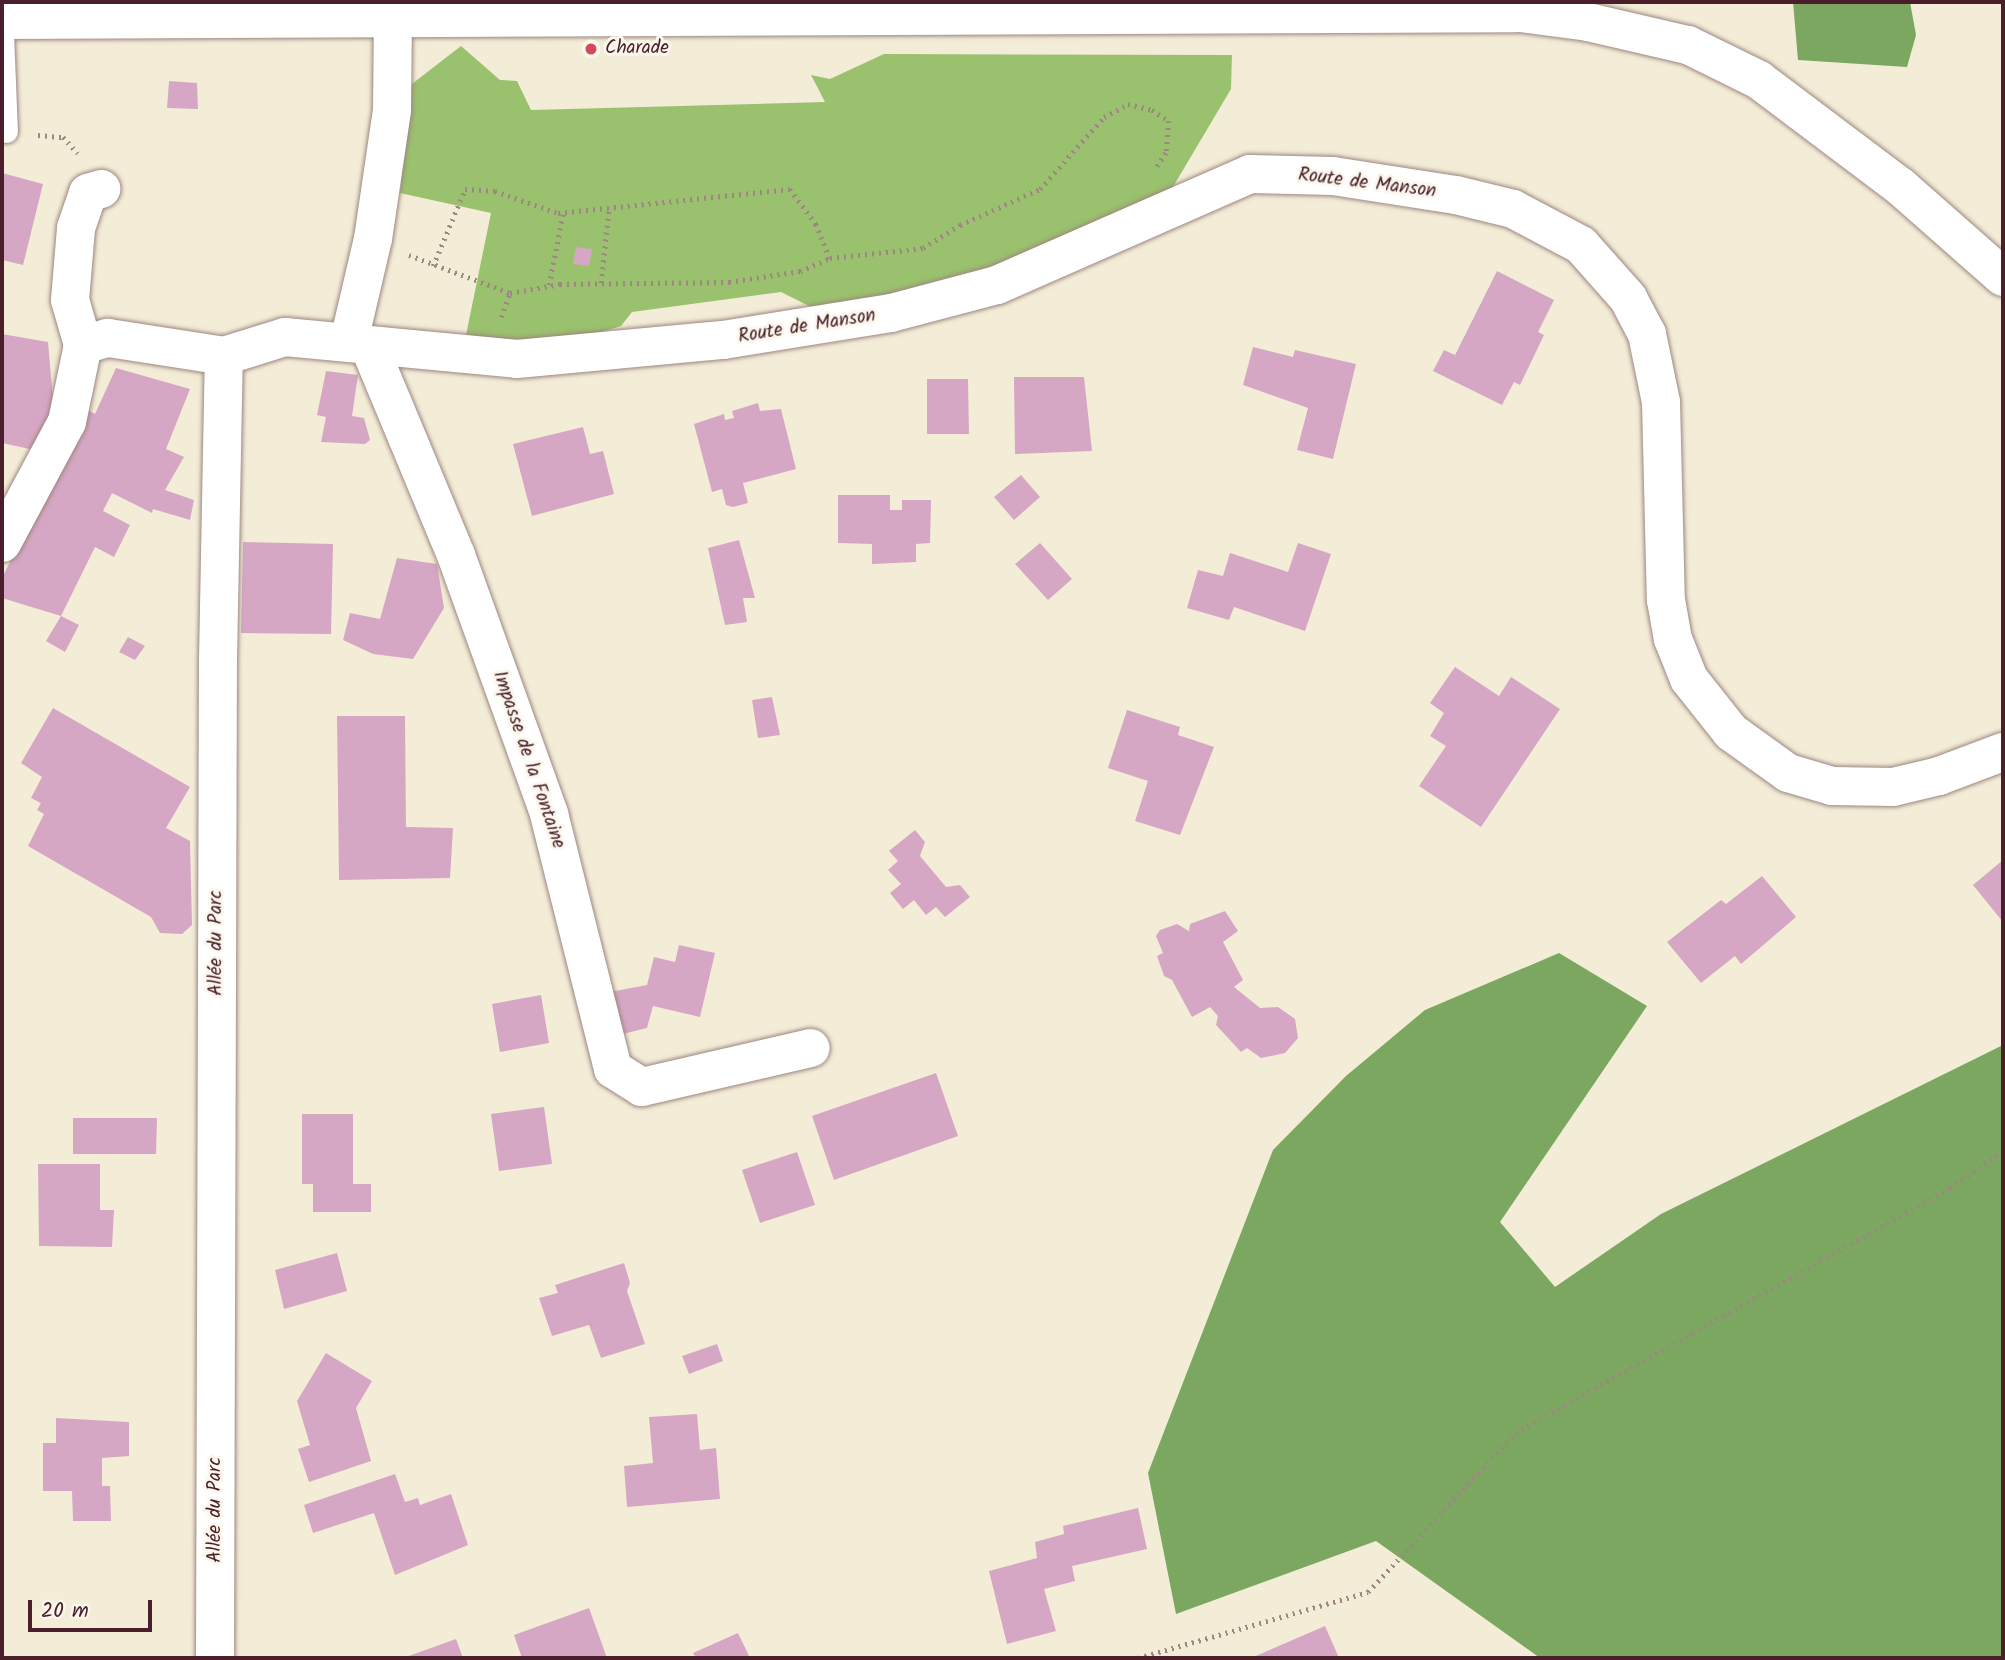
<!DOCTYPE html>
<meta charset="utf-8">
<style>
body{margin:0}
#map{position:relative;width:2005px;height:1660px;overflow:hidden;background:#f3edd7;font-family:Kalam,sans-serif}
div>[style]{position:absolute}
[style*='--x']{left:calc(var(--x)*1px);top:calc(var(--y)*1px);width:calc(var(--w)*1px);rotate:calc(var(--a)*1deg)}
.green>*{inset:0;background:#9ac16d}
.forest>*{inset:0;background:#7ba760}
.building>*{inset:0;background:#d6a7c4}
.path>*{height:4.5px;margin-top:-2.25px;transform-origin:0;background:repeating-linear-gradient(90deg,#9e8681 0 2px,transparent 0 7px)}
.roads{filter:drop-shadow(0 0 2px #9e8681) drop-shadow(0 0 2px #9e8681)}
.service>*{height:23px;margin:-11.5px;padding:0 11.5px;transform-origin:11.5px;border-radius:11.5px;background:#fff}
.minor>*{height:38px;margin:-19px;padding:0 19px;transform-origin:19px;border-radius:19px;background:#fff}
.tertiary>*{height:38px;margin:-19px;padding:0 19px;transform-origin:19px;border-radius:19px;background:#fff}
.dots>*{width:19px;height:19px;translate:-50% -50%;box-sizing:border-box;border:4px solid #fbf7ec;border-radius:50%}
span{translate:-50% -50%;white-space:nowrap;text-align:center;line-height:1.15;-webkit-text-stroke:6px #fbf7ec;paint-order:stroke}
.poi-label{font-size:19px;color:#4a1f2b}
.left{translate:0 -50%;text-align:left}
.street-label{font-size:19px;color:#4a1f2b}
.frame{position:absolute;inset:0;border:4px solid #4a1f2b;pointer-events:none}
.scale{position:absolute;left:28px;top:1600px;width:124px;height:32px;box-sizing:border-box;border:4px solid #4a1f2b;border-top:0;padding-left:9px;font-size:21px;line-height:24px;white-space:nowrap;color:#4a1f2b;-webkit-text-stroke:5px #fbf7ec;paint-order:stroke}
</style>
<div id="map">
<div class="green">
<i style="clip-path:polygon(461px 46px,500px 80px,517px 81px,531px 110px,825px 102px,811px 75px,830px 79px,884px 54px,1232px 55px,1231px 89px,1164px 202px,967px 282px,819px 311px,781px 292px,632px 312px,621px 326px,564px 344px,466px 335px,491px 213px,400px 193px,408px 87px)"></i>
</div>
<div class="forest">
<i style="clip-path:polygon(1793px 2px,1910px 2px,1916px 35px,1907px 67px,1798px 60px)"></i>
<i style="clip-path:polygon(1559px 953px,1647px 1006px,1500px 1222px,1555px 1287px,1661px 1214px,2003px 1045px,2003px 1658px,1540px 1658px,1376px 1541px,1176px 1614px,1148px 1473px,1273px 1150px,1346px 1076px,1425px 1010px)"></i>
</div>
<div class="building">
<i style="clip-path:polygon(169px 81px,197px 83px,198px 109px,167px 108px)"></i>
<i style="clip-path:polygon(2px 173px,43px 184px,23px 265px,2px 260px)"></i>
<i style="clip-path:polygon(576px 247px,592px 249px,589px 266px,573px 264px)"></i>
<i style="clip-path:polygon(1497px 271px,1554px 300px,1538px 332px,1544px 335px,1520px 385px,1514px 382px,1502px 405px,1433px 371px,1444px 350px,1455px 355px)"></i>
<i style="clip-path:polygon(2px 334px,48px 342px,53px 399px,39px 451px,2px 443px)"></i>
<i style="clip-path:polygon(1253px 347px,1293px 357px,1295px 350px,1356px 364px,1333px 459px,1297px 450px,1308px 408px,1243px 385px)"></i>
<i style="clip-path:polygon(116px 368px,190px 389px,166px 449px,184px 457px,165px 490px,194px 500px,190px 520px,153px 509px,152px 513px,112px 493px,103px 511px,130px 525px,114px 557px,95px 547px,61px 616px,2px 598px,2px 578px,86px 409px,95px 414px)"></i>
<i style="clip-path:polygon(326px 371px,358px 375px,352px 416px,364px 418px,370px 440px,365px 444px,321px 442px,326px 417px,317px 415px)"></i>
<i style="clip-path:polygon(1014px 377px,1084px 377px,1092px 451px,1015px 454px)"></i>
<i style="clip-path:polygon(927px 379px,968px 379px,969px 434px,927px 434px)"></i>
<i style="clip-path:polygon(758px 403px,760px 411px,781px 409px,796px 469px,743px 483px,748px 503px,733px 507px,726px 505px,722px 489px,712px 492px,694px 424px,724px 414px,725px 420px,734px 418px,732px 411px)"></i>
<i style="clip-path:polygon(583px 427px,590px 454px,603px 451px,614px 494px,532px 516px,513px 444px)"></i>
<i style="clip-path:polygon(1021px 475px,1040px 497px,1014px 520px,994px 497px)"></i>
<i style="clip-path:polygon(838px 495px,890px 495px,890px 510px,902px 510px,902px 500px,931px 500px,930px 543px,916px 544px,916px 562px,872px 564px,872px 544px,838px 543px)"></i>
<i style="clip-path:polygon(739px 540px,755px 598px,743px 598px,747px 622px,725px 625px,708px 548px)"></i>
<i style="clip-path:polygon(243px 542px,333px 544px,331px 634px,241px 633px)"></i>
<i style="clip-path:polygon(1040px 543px,1072px 579px,1048px 600px,1015px 564px)"></i>
<i style="clip-path:polygon(1298px 543px,1331px 554px,1305px 631px,1234px 607px,1229px 620px,1187px 608px,1198px 570px,1223px 576px,1230px 553px,1288px 572px)"></i>
<i style="clip-path:polygon(397px 558px,437px 564px,444px 608px,413px 659px,373px 654px,343px 640px,350px 613px,380px 619px)"></i>
<i style="clip-path:polygon(61px 616px,79px 625px,65px 652px,46px 641px)"></i>
<i style="clip-path:polygon(128px 637px,145px 646px,135px 660px,119px 652px)"></i>
<i style="clip-path:polygon(1455px 667px,1499px 696px,1511px 677px,1560px 709px,1481px 827px,1419px 786px,1446px 746px,1430px 736px,1444px 713px,1430px 703px)"></i>
<i style="clip-path:polygon(772px 697px,780px 735px,758px 738px,752px 700px)"></i>
<i style="clip-path:polygon(53px 708px,190px 787px,166px 828px,190px 841px,192px 925px,182px 934px,160px 933px,151px 917px,28px 846px,44px 814px,37px 810px,41px 803px,31px 798px,42px 777px,21px 763px)"></i>
<i style="clip-path:polygon(1127px 710px,1180px 727px,1178px 735px,1214px 747px,1180px 835px,1135px 821px,1148px 781px,1108px 768px)"></i>
<i style="clip-path:polygon(337px 716px,405px 716px,406px 827px,453px 828px,450px 878px,339px 880px)"></i>
<i style="clip-path:polygon(915px 830px,925px 842px,920px 856px,946px 887px,960px 885px,970px 897px,945px 917px,936px 907px,926px 915px,914px 900px,903px 909px,890px 893px,901px 884px,888px 870px,898px 861px,889px 851px)"></i>
<i style="clip-path:polygon(2003px 860px,2003px 922px,1973px 885px)"></i>
<i style="clip-path:polygon(1762px 876px,1796px 917px,1741px 964px,1735px 956px,1701px 983px,1667px 942px,1721px 900px,1726px 904px)"></i>
<i style="clip-path:polygon(1225px 911px,1238px 931px,1223px 942px,1243px 980px,1234px 987px,1260px 1008px,1278px 1007px,1295px 1019px,1298px 1038px,1285px 1053px,1261px 1058px,1247px 1048px,1241px 1052px,1216px 1025px,1218px 1016px,1210px 1007px,1192px 1017px,1172px 980px,1164px 976px,1157px 956px,1163px 953px,1156px 936px,1160px 930px,1177px 924px,1189px 931px,1190px 924px)"></i>
<i style="clip-path:polygon(679px 945px,715px 953px,700px 1017px,653px 1006px,647px 1028px,619px 1035px,610px 992px,647px 985px,654px 957px,675px 962px)"></i>
<i style="clip-path:polygon(541px 995px,549px 1043px,500px 1052px,492px 1004px)"></i>
<i style="clip-path:polygon(936px 1073px,958px 1136px,834px 1180px,812px 1116px)"></i>
<i style="clip-path:polygon(544px 1107px,552px 1164px,499px 1171px,491px 1114px)"></i>
<i style="clip-path:polygon(302px 1114px,353px 1114px,353px 1184px,371px 1184px,371px 1212px,313px 1212px,313px 1184px,302px 1184px)"></i>
<i style="clip-path:polygon(73px 1118px,157px 1118px,156px 1154px,73px 1154px)"></i>
<i style="clip-path:polygon(797px 1152px,815px 1205px,760px 1223px,742px 1170px)"></i>
<i style="clip-path:polygon(38px 1164px,100px 1164px,100px 1210px,114px 1210px,112px 1247px,39px 1246px)"></i>
<i style="clip-path:polygon(337px 1253px,347px 1291px,284px 1309px,275px 1270px)"></i>
<i style="clip-path:polygon(624px 1263px,630px 1283px,627px 1291px,645px 1344px,601px 1358px,589px 1325px,552px 1336px,539px 1298px,558px 1293px,555px 1285px)"></i>
<i style="clip-path:polygon(717px 1344px,723px 1361px,689px 1374px,682px 1356px)"></i>
<i style="clip-path:polygon(326px 1353px,372px 1381px,356px 1408px,371px 1461px,309px 1482px,298px 1449px,310px 1445px,297px 1401px)"></i>
<i style="clip-path:polygon(697px 1414px,700px 1450px,716px 1448px,720px 1499px,627px 1507px,624px 1466px,653px 1463px,649px 1417px)"></i>
<i style="clip-path:polygon(56px 1418px,129px 1422px,129px 1456px,102px 1458px,102px 1486px,110px 1486px,111px 1521px,73px 1521px,72px 1491px,43px 1491px,43px 1443px,56px 1443px)"></i>
<i style="clip-path:polygon(395px 1474px,405px 1502px,418px 1498px,420px 1505px,451px 1494px,468px 1545px,395px 1575px,374px 1513px,313px 1533px,304px 1505px)"></i>
<i style="clip-path:polygon(1138px 1508px,1147px 1549px,1072px 1566px,1075px 1581px,1044px 1589px,1056px 1631px,1007px 1644px,989px 1571px,1037px 1558px,1035px 1542px,1064px 1534px,1063px 1526px)"></i>
<i style="clip-path:polygon(589px 1608px,607px 1658px,522px 1658px,514px 1635px)"></i>
<i style="clip-path:polygon(1325px 1626px,1339px 1658px,1251px 1658px)"></i>
<i style="clip-path:polygon(738px 1633px,750px 1658px,696px 1658px,693px 1653px)"></i>
<i style="clip-path:polygon(456px 1639px,463px 1658px,403px 1658px)"></i>
</div>
<div class="path">
<i style="--x:38;--y:135;--w:25;--a:5"></i>
<i style="--x:63;--y:137;--w:22;--a:47"></i>
<i style="--x:409;--y:255;--w:108;--a:20.6"></i>
<i style="--x:433;--y:266;--w:83;--a:-67.4"></i>
<i style="--x:465;--y:189;--w:30;--a:4"></i>
<i style="--x:495;--y:191;--w:67;--a:19.2"></i>
<i style="--x:558;--y:213;--w:233;--a:-5.9"></i>
<i style="--x:790;--y:189;--w:44;--a:53.4"></i>
<i style="--x:816;--y:224;--w:37;--a:68"></i>
<i style="--x:601;--y:283;--w:76;--a:-84"></i>
<i style="--x:549;--y:285;--w:73;--a:-79"></i>
<i style="--x:501;--y:317;--w:26;--a:-69"></i>
<i style="--x:510;--y:293;--w:51;--a:-10.2"></i>
<i style="--x:560;--y:284;--w:169;--a:-0.7"></i>
<i style="--x:729;--y:282;--w:72;--a:-8.8"></i>
<i style="--x:800;--y:271;--w:33;--a:-23"></i>
<i style="--x:830;--y:258;--w:94;--a:-6.1"></i>
<i style="--x:923;--y:248;--w:44;--a:-31.9"></i>
<i style="--x:960;--y:225;--w:88;--a:-24.2"></i>
<i style="--x:1040;--y:189;--w:96;--a:-48.4"></i>
<i style="--x:1104;--y:117;--w:27;--a:-28"></i>
<i style="--x:1128;--y:104;--w:25;--a:14"></i>
<i style="--x:1152;--y:110;--w:20;--a:33"></i>
<i style="--x:1169;--y:121;--w:32;--a:95"></i>
<i style="--x:1166;--y:153;--w:20;--a:123"></i>
<i style="--x:1138;--y:1658;--w:239;--a:-16"></i>
<i style="--x:1368;--y:1592;--w:217;--a:-47.2"></i>
<i style="--x:1515;--y:1433;--w:499;--a:-29.4"></i>
<i style="--x:1950;--y:1188;--w:65;--a:-34.9"></i>
</div>
<div class="roads">
<div class="service">
<i style="--x:2;--y:33;--w:98;--a:87.7"></i>
</div>
<div class="minor">
<i style="--x:349;--y:341;--w:105;--a:-76.8"></i>
<i style="--x:373;--y:239;--w:130;--a:-81.6"></i>
<i style="--x:392;--y:110;--w:91;--a:-89.4"></i>
<i style="--x:83;--y:345;--w:47;--a:-106.1"></i>
<i style="--x:70;--y:300;--w:72;--a:-85.2"></i>
<i style="--x:76;--y:228;--w:37;--a:-71"></i>
<i style="--x:88;--y:193;--w:14;--a:-17"></i>
<i style="--x:369;--y:346;--w:226;--a:67.4"></i>
<i style="--x:456;--y:555;--w:275;--a:70.2"></i>
<i style="--x:549;--y:814;--w:263;--a:75.9"></i>
<i style="--x:613;--y:1069;--w:34;--a:32"></i>
<i style="--x:642;--y:1087;--w:173;--a:-13"></i>
<i style="--x:2;--y:543;--w:137;--a:-61.8"></i>
<i style="--x:67;--y:422;--w:79;--a:-78.3"></i>
<i style="--x:83;--y:345;--w:26;--a:-16"></i>
<i style="--x:108;--y:338;--w:117;--a:8.8"></i>
<i style="--x:215;--y:1658;--w:998;--a:-89.83"></i>
<i style="--x:218;--y:660;--w:304;--a:-88.9"></i>
<i style="--x:224;--y:356;--w:64;--a:-17.3"></i>
<i style="--x:285;--y:337;--w:233;--a:5.4"></i>
<i style="--x:517;--y:359;--w:207;--a:-5.3"></i>
<i style="--x:723;--y:340;--w:170;--a:-9.1"></i>
<i style="--x:891;--y:313;--w:110;--a:-14.8"></i>
<i style="--x:997;--y:285;--w:276;--a:-23.7"></i>
<i style="--x:1250;--y:174;--w:83;--a:1.4"></i>
<i style="--x:1333;--y:176;--w:124;--a:8.8"></i>
<i style="--x:1456;--y:195;--w:59;--a:13.8"></i>
<i style="--x:1513;--y:209;--w:77;--a:27.9"></i>
<i style="--x:1581;--y:245;--w:71;--a:48.4"></i>
<i style="--x:1628;--y:298;--w:41;--a:62.2"></i>
<i style="--x:1647;--y:334;--w:69;--a:78.4"></i>
<i style="--x:1661;--y:402;--w:198;--a:88.6"></i>
<i style="--x:1666;--y:600;--w:40;--a:80"></i>
<i style="--x:1673;--y:639;--w:43;--a:68.2"></i>
<i style="--x:1689;--y:679;--w:68;--a:51.6"></i>
<i style="--x:1731;--y:732;--w:70;--a:35.7"></i>
<i style="--x:1788;--y:773;--w:46;--a:16.5"></i>
<i style="--x:1832;--y:786;--w:61;--a:0.9"></i>
<i style="--x:1893;--y:787;--w:47;--a:-13.4"></i>
<i style="--x:1939;--y:776;--w:68;--a:-20.6"></i>
</div>
<div class="tertiary">
<i style="--x:2;--y:20;--w:1518;--a:-0.26"></i>
<i style="--x:1520;--y:13;--w:69;--a:7.5"></i>
<i style="--x:1588;--y:22;--w:103;--a:13"></i>
<i style="--x:1688;--y:45;--w:79;--a:26.2"></i>
<i style="--x:1759;--y:80;--w:178;--a:37"></i>
<i style="--x:1901;--y:187;--w:136;--a:41.4"></i>
</div>
</div>
<div class="dots">
<i style="left:591px;top:49px;background:#d1495b"></i>
</div>
<div class="poi-label">
<span class="left" style="left:605px;top:49px">Charade</span>
</div>
<div class="street-label">
<span style="left:1367px;top:184px;rotate:7deg">Route de Manson</span>
<span style="left:807px;top:327px;rotate:-9deg">Route de Manson</span>
<span style="left:528px;top:760px;rotate:71deg">Impasse de la Fontaine</span>
<span style="left:217px;top:943px;rotate:-90deg">Allée du Parc</span>
<span style="left:216px;top:1510px;rotate:-90deg">Allée du Parc</span>
</div>
<div class="frame"></div>
<div class="scale">20 m</div>
</div>
